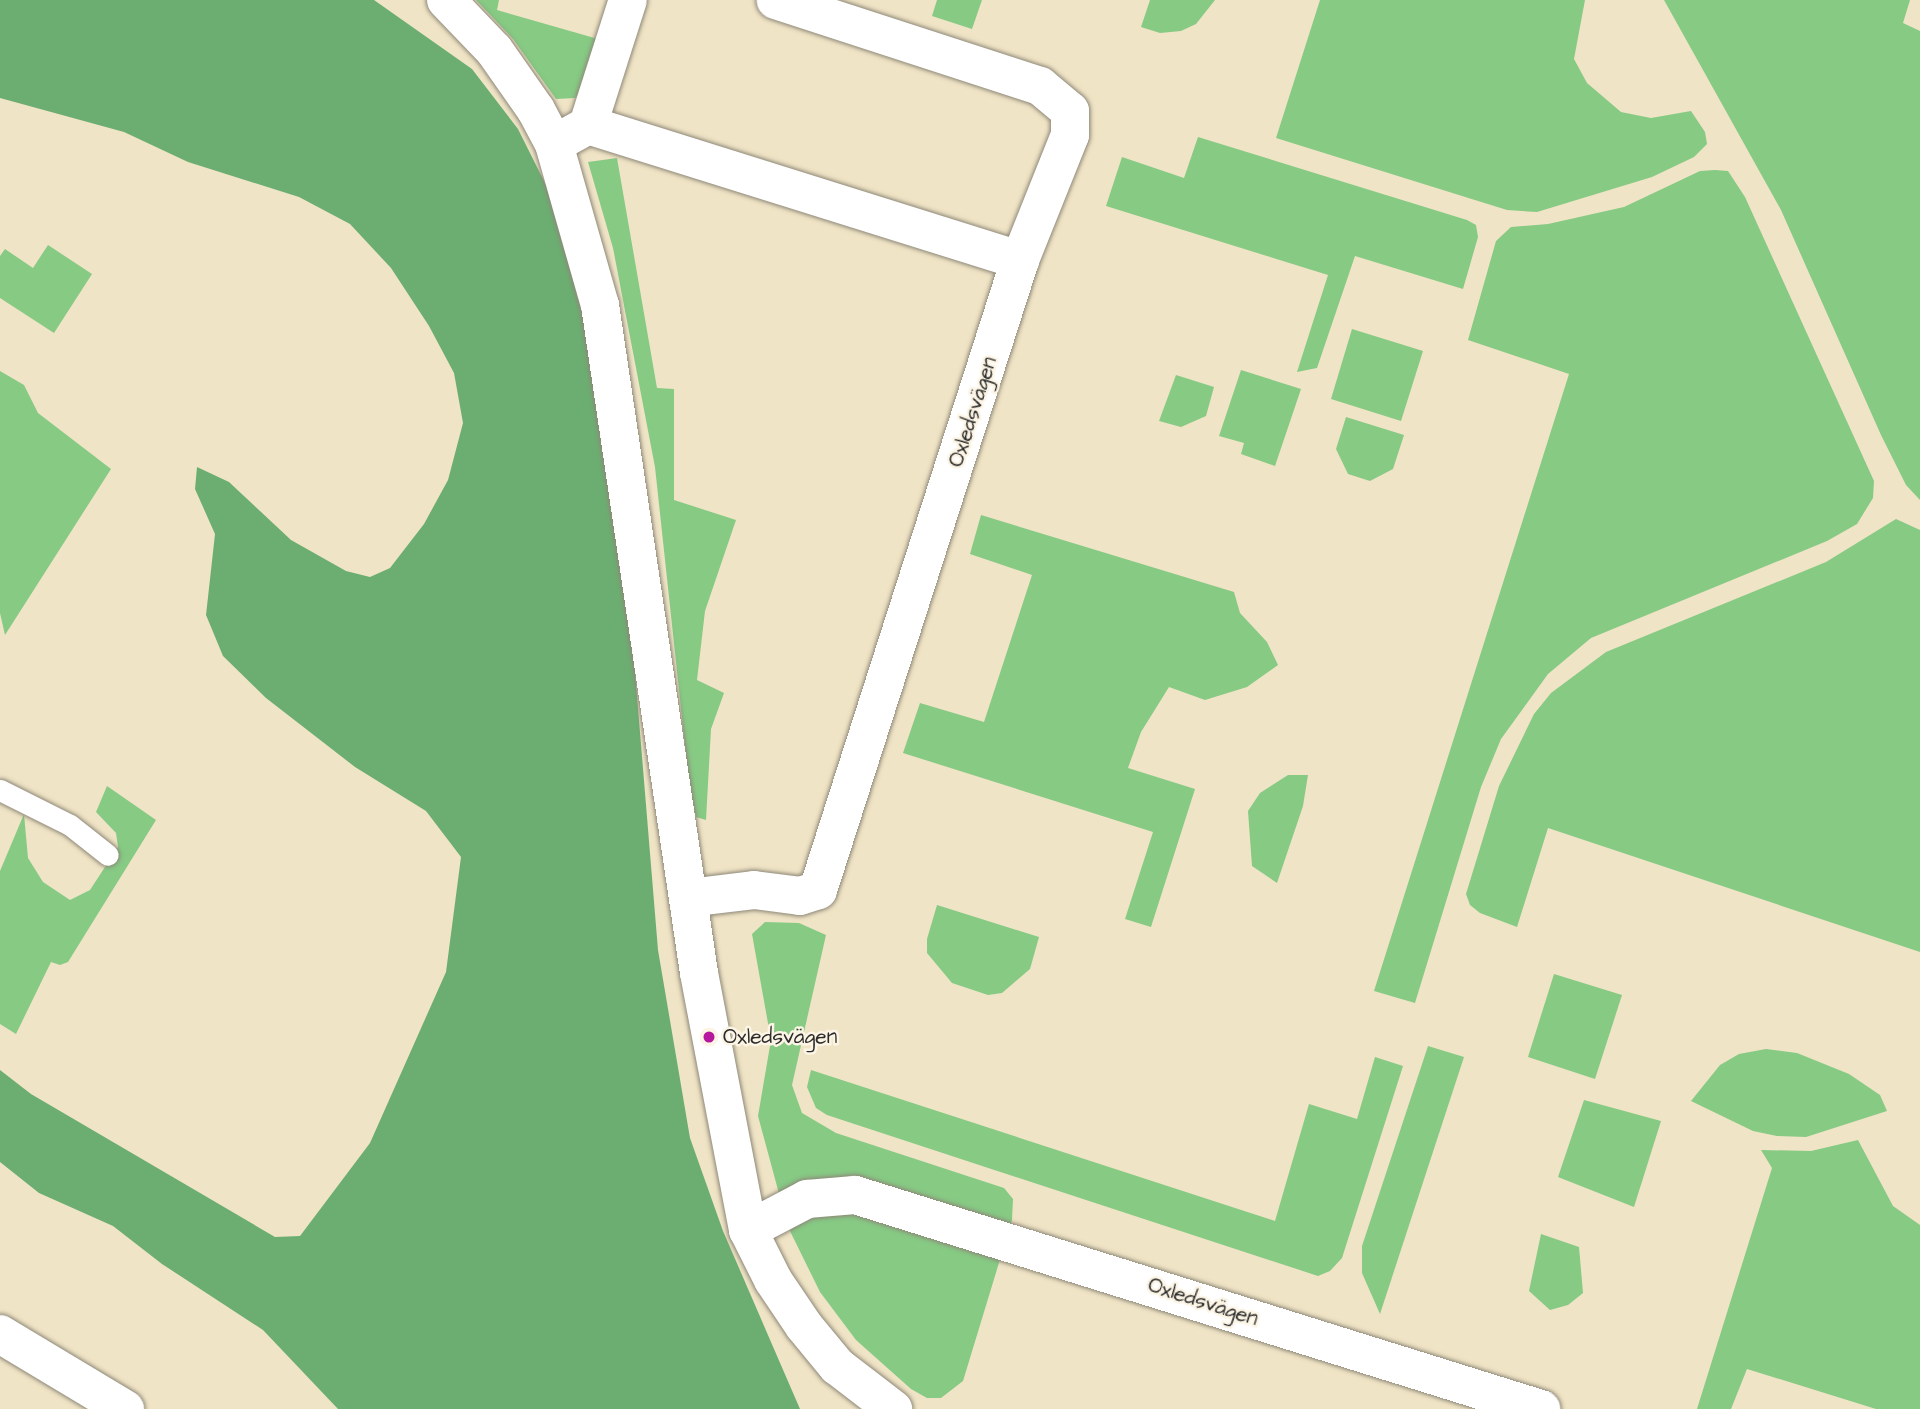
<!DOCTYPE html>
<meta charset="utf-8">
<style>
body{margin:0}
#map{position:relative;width:1920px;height:1409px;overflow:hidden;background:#f0e4c6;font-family:"Architects Daughter",sans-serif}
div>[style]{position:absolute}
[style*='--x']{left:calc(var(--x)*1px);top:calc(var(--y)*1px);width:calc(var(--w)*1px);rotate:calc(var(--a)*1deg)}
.green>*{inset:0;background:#86ca84}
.forest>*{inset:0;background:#6cae72}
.roads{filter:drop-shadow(0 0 2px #8e8878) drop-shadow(0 0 2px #8e8878)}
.service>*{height:21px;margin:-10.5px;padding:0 10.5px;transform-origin:10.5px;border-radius:10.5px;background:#fff}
.minor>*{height:38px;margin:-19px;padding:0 19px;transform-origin:19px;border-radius:19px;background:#fff}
.tertiary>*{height:38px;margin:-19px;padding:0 19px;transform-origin:19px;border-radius:19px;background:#fff}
.dots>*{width:19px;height:19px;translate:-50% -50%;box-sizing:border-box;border:4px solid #fcf5e5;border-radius:50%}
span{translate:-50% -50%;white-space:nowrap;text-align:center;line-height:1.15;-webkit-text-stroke:5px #fcf5e5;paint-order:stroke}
.street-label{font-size:21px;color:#2b2b2b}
.poi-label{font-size:21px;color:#2b2b2b}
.left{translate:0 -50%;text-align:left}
</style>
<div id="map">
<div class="green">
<i style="clip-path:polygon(476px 0,499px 0,497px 10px,598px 39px,582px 90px,575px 98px,556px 99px,513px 39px)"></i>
<i style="clip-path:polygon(937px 0,982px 0,972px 29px,932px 16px)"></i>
<i style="clip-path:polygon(1150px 0,1215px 0,1196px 24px,1181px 31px,1160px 33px,1141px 27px)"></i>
<i style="clip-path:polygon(1320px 0,1585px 0,1574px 59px,1587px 83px,1621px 112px,1651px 118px,1691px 111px,1705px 132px,1707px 144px,1694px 157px,1652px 177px,1537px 212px,1507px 210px,1276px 138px)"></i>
<i style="clip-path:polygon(1664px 0,1910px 0,1903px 23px,1920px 31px,1920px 500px,1906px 485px,1881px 435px,1781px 210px)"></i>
<i style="clip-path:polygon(1198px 137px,1467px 220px,1476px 225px,1478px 237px,1463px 289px,1355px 256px,1317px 368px,1297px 372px,1328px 275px,1106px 206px,1122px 157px,1184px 178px)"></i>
<i style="clip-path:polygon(617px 158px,657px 388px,674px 389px,674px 500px,736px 520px,705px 611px,697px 680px,724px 693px,711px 729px,706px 820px,696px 817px,690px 792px,655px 467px,613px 248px,588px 162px)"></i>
<i style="clip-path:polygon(1715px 170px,1728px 171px,1745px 197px,1874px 481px,1873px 498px,1857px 524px,1827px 541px,1591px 638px,1548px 674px,1501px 739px,1481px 787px,1415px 1003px,1374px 991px,1569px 374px,1468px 340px,1496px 241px,1511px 227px,1548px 224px,1624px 207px,1700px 171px)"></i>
<i style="clip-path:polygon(48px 245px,92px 274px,54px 333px,0 298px,0 256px,5px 249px,33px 268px)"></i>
<i style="clip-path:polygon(1352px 329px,1423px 351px,1401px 421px,1331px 399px)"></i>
<i style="clip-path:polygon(1241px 370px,1301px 389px,1275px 466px,1241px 454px,1244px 443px,1219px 436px)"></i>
<i style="clip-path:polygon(0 371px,24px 385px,38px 413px,111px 469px,5px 635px,0 613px)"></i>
<i style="clip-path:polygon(1176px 375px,1214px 387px,1206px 416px,1181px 427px,1159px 421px)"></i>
<i style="clip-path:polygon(1346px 417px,1404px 435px,1393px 469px,1370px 481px,1348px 474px,1336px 449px)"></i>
<i style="clip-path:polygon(981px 515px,1234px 592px,1240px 613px,1267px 642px,1278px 665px,1247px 687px,1205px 700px,1169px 687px,1141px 732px,1128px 768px,1195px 789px,1151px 927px,1125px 919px,1153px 832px,903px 753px,920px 703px,984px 722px,1032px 575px,970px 554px)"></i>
<i style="clip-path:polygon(1896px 519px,1920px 530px,1920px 952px,1548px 828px,1517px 927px,1480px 913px,1470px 905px,1466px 894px,1499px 786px,1534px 714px,1551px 693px,1606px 652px,1826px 562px)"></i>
<i style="clip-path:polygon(1288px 775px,1308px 775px,1303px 806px,1277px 883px,1252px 866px,1248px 811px,1260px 793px)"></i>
<i style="clip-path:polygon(107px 786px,156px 820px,68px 962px,60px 965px,51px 962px,16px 1034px,0 1024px,0 871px,24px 814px,28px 858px,43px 882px,70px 900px,90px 890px,118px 847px,116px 833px,96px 812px)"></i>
<i style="clip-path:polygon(937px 905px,1039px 937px,1030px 969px,1002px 993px,988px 995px,952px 983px,927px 953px,927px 939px)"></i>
<i style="clip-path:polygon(765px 922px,799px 923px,826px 935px,792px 1085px,802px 1113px,836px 1133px,1004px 1188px,1013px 1199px,1012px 1220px,963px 1381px,941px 1398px,927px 1398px,911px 1389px,856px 1340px,820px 1292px,788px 1227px,758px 1116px,771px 1040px,752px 934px)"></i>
<i style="clip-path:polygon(1554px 974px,1622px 995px,1595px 1079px,1528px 1057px)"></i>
<i style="clip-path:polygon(1428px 1046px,1464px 1057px,1380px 1314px,1362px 1273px,1362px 1246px)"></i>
<i style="clip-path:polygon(1766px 1049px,1797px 1053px,1849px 1074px,1880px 1095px,1887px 1111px,1806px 1137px,1777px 1136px,1753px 1131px,1691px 1101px,1720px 1065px,1739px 1054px)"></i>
<i style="clip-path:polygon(1375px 1057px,1403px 1066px,1342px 1258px,1330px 1271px,1318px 1276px,827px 1115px,816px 1108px,807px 1087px,811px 1070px,1275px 1221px,1309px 1104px,1357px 1119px)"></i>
<i style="clip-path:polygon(1584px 1100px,1661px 1121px,1634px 1207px,1558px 1177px)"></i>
<i style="clip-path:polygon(1858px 1140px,1893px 1206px,1920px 1225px,1920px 1409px,1876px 1409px,1747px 1369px,1731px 1409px,1697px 1409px,1772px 1168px,1761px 1150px,1811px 1151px)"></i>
<i style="clip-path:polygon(1541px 1234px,1579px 1247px,1583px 1293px,1568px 1305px,1550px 1310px,1529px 1291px)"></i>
</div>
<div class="forest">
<i style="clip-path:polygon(0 0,374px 0,472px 69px,518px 129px,558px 209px,585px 319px,629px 599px,658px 950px,690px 1138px,723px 1231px,800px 1409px,338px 1409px,263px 1330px,162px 1264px,113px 1226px,39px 1193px,0 1162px,0 1070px,31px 1094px,275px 1237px,300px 1236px,370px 1143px,446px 972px,461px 857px,426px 811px,355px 767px,266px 698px,223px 656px,206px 615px,215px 534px,195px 489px,197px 467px,229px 482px,291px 540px,346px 571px,370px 577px,390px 568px,424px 524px,448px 480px,463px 423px,454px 373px,429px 326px,391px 268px,350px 224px,299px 197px,188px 162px,124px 132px,0 98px)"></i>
</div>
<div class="roads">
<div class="service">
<i style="--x:0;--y:790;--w:78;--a:26.6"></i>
<i style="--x:70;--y:825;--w:48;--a:38.3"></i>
</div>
<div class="minor">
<i style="--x:588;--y:125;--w:453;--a:17.4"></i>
<i style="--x:565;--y:138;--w:26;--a:-29"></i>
<i style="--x:588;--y:125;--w:131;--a:-72.3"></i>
<i style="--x:688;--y:898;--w:66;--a:-6.9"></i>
<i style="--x:754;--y:890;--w:46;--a:7.4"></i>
<i style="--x:800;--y:896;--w:19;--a:-18"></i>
<i style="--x:818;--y:890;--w:662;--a:-72.22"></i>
<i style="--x:1020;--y:260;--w:135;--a:-68.2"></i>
<i style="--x:1070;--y:135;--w:24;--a:-90"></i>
<i style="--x:1070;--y:111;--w:39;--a:-140"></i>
<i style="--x:1040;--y:86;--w:278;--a:-162"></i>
<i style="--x:748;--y:1230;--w:67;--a:-27.7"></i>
<i style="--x:807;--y:1199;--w:48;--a:-4.8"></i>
<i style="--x:855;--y:1195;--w:719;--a:17.33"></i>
<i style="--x:0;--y:1334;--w:146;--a:31"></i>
</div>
<div class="tertiary">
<i style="--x:446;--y:0;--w:69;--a:46.2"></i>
<i style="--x:494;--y:50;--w:73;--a:55"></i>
<i style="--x:536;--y:110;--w:38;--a:62"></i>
<i style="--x:554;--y:144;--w:167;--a:74.1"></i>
<i style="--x:600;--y:305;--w:675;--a:81.57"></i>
<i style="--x:699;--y:973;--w:262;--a:79.2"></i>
<i style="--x:748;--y:1230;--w:56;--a:63.4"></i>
<i style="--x:773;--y:1280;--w:55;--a:56"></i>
<i style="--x:804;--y:1326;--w:52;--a:50.5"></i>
<i style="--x:837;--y:1366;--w:71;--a:37.5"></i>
</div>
</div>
<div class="dots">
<i style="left:709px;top:1037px;background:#b5179e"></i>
</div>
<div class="street-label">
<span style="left:973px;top:412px;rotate:-72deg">Oxledsvägen</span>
<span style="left:1203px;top:1302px;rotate:18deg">Oxledsvägen</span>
</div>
<div class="poi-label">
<span class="left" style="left:723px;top:1037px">Oxledsvägen</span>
</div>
</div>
